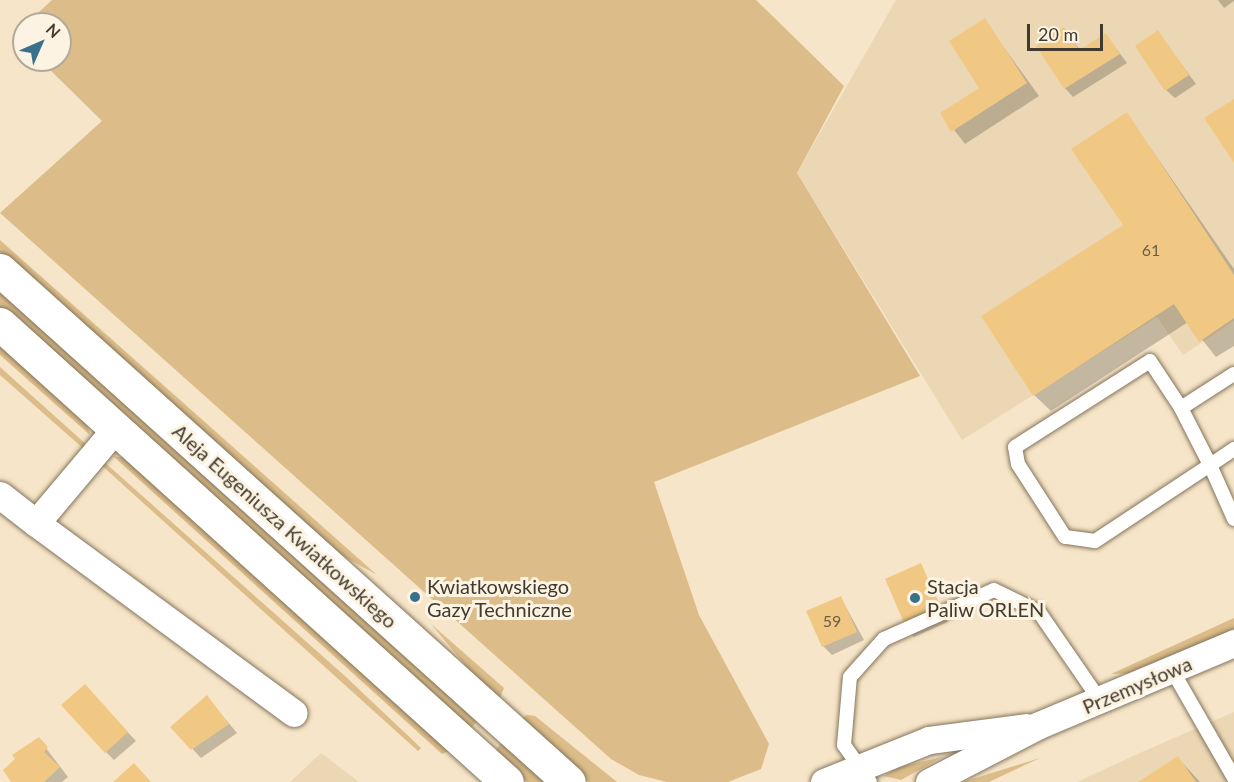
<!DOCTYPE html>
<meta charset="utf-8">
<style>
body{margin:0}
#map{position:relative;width:1234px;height:782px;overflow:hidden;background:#f6e5c8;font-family:Lato,sans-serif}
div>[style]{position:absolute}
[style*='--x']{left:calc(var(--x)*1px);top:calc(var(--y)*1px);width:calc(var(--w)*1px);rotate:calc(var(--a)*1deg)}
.built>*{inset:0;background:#ecd7b4}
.green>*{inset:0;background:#dcbd89}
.shadow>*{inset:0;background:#0003}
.building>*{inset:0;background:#f1c883}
.roads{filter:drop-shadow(0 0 2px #84745b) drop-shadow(0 0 2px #84745b)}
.service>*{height:14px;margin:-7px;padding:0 7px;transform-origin:7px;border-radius:7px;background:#fff}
.minor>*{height:27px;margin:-13.5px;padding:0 13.5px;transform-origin:13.5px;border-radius:13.5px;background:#fff}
.tertiary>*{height:33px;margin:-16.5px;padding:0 16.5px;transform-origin:16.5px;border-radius:16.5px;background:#fff}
.dots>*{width:16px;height:16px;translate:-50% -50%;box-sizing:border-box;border:3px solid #fdf3e2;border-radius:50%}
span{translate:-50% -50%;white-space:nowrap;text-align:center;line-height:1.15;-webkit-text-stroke:6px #fdf3e2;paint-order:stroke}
.number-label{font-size:16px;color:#6d5e44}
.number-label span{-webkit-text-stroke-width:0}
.street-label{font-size:20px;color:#413a2f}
.poi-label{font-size:20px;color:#413a2f}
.left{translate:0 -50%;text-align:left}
.north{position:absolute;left:12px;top:12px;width:60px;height:60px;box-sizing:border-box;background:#fdf3e2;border:2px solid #b2a99a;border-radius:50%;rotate:45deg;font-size:16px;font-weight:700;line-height:24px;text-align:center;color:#413a2f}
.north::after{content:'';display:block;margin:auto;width:21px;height:27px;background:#39718b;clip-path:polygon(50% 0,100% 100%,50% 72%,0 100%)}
.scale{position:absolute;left:1027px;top:24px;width:76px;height:27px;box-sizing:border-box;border:3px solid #413a2f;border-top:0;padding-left:8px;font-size:18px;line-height:21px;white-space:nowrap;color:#413a2f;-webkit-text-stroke:4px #fdf3e2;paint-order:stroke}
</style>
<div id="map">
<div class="built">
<i style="clip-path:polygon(896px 0,1234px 0,1234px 321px,1183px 355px,1157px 317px,962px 440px,797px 173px)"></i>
<i style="clip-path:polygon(1234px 712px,1234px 782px,1077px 782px,1142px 752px)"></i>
<i style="clip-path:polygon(321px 753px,359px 782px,290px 782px)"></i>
</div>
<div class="green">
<i style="clip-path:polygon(52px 0,756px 0,844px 86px,797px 173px,920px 376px,654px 482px,699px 615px,769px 744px,761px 769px,728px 782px,667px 782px,639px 775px,611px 759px,0 213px,102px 121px,40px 60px,60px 60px,60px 24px,26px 24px)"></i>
<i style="clip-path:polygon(0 240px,377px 575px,329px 548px,0 252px)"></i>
<i style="clip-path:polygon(0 288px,479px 719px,469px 731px,0 307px)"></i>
<i style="clip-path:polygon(0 344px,87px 422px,90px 435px,0 355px)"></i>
<i style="clip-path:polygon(0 367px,88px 446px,85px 450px,0 375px)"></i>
<i style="clip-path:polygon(113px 456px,127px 458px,451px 750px,442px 754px)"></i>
<i style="clip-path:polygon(102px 460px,346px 677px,421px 748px,418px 751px,99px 463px)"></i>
<i style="clip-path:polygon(1234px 618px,1234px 629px,1138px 673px,1111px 674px)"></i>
<i style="clip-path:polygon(431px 624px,504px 688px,499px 700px,487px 691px)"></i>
<i style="clip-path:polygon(527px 715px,535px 716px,617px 782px,589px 782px,520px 720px)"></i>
<i style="clip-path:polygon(503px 741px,548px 782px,527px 782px,494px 752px)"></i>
<i style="clip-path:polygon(942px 757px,901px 780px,884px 776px,899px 767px)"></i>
<i style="clip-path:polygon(1040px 758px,989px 782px,963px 782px,966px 781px)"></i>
</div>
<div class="shadow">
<i style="clip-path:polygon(1218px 0,1234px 0,1234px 1px,1224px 8px)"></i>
<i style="clip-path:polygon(984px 20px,1039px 96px,965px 144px,942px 114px,981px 88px)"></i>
<i style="clip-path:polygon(1064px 29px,1081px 51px,1106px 35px,1127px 63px,1073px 97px,1065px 88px)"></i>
<i style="clip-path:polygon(1158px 32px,1196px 84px,1175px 98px,1166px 90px)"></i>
<i style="clip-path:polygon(1127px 114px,1234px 269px,1234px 346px,1216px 357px,1188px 322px,1051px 411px,1034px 395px,1125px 225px)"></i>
<i style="clip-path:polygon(921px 565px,948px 622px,914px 637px,910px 633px)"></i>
<i style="clip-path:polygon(841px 598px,864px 640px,832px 655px,823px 646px)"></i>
<i style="clip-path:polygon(93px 695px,136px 741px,114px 760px,106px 752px)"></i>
<i style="clip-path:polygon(207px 697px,237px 733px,201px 758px,172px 727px)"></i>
<i style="clip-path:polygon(39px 739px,68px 777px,62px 782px,12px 782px)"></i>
<i style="clip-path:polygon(1178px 758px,1200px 782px,1140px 782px)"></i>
</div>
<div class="building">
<i style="clip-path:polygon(985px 18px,1027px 83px,951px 132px,940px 113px,979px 88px,949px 41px)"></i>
<i style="clip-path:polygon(1064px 27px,1079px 50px,1106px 33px,1120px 54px,1064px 89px,1036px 46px)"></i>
<i style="clip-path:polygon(1158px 30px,1189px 75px,1165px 91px,1135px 46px)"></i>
<i style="clip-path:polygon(1234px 99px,1234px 163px,1204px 118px)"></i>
<i style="clip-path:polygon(1127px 112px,1234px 275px,1234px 318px,1199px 342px,1174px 304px,1033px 396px,981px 316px,1123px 225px,1071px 149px)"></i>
<i style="clip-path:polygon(921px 563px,945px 618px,909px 634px,885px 579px)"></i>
<i style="clip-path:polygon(841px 596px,857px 632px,822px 647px,806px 611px)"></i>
<i style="clip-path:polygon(85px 684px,128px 732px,105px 753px,61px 705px)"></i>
<i style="clip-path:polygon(207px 695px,229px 724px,191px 750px,170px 727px)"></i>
<i style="clip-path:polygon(39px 737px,48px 747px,44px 752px,60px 767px,44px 782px,11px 782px,3px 770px,15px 759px,12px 755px)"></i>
<i style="clip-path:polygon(1178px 756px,1196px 782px,1138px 782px)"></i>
<i style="clip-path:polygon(134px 763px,151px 782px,113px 782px)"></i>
</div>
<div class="roads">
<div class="service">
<i style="--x:1181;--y:408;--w:63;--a:-32.7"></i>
<i style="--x:1234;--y:449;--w:29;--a:146"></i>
<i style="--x:1210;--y:465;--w:138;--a:146.5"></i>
<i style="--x:1095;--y:541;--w:30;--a:-172"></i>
<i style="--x:1065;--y:537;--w:87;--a:-122.8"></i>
<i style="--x:1018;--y:464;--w:17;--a:-100"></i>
<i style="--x:1015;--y:447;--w:160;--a:-32.5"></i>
<i style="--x:1150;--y:361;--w:56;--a:56.6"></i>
<i style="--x:1181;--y:408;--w:64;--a:63"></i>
<i style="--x:1210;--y:465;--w:59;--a:66"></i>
<i style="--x:1172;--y:670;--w:125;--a:60.1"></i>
<i style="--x:870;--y:782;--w:45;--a:-125.1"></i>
<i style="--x:844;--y:745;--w:68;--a:-85"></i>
<i style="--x:850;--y:677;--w:51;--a:-48.2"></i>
<i style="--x:884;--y:639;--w:120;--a:-24"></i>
<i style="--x:994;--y:590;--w:50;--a:26.1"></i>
<i style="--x:1039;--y:612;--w:109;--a:55.4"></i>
</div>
<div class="minor">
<i style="--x:0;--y:495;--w:46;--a:37.9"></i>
<i style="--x:36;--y:523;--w:124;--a:-49.9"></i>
<i style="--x:36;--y:523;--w:320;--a:36.4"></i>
<i style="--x:824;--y:782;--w:113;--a:-21.8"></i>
<i style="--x:929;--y:740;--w:98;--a:-7.6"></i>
<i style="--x:929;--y:782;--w:124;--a:-27.4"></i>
<i style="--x:1039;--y:725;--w:212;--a:-22.8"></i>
</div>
<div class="tertiary">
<i style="--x:0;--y:270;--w:765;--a:41.98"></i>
<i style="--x:0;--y:324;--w:683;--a:42.09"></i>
</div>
</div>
<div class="dots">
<i style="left:415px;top:597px;background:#39718b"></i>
<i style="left:915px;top:598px;background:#39718b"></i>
</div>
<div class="number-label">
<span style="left:1151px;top:250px">61</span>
<span style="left:832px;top:621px">59</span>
</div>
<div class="street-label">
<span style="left:285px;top:526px;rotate:42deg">Aleja Eugeniusza Kwiatkowskiego</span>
<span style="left:1137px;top:685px;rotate:-23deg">Przemysłowa</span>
</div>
<div class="poi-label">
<span class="left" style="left:427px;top:598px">Kwiatkowskiego<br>Gazy Techniczne</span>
<span class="left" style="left:927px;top:598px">Stacja<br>Paliw ORLEN</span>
</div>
<div class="north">N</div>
<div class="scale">20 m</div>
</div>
